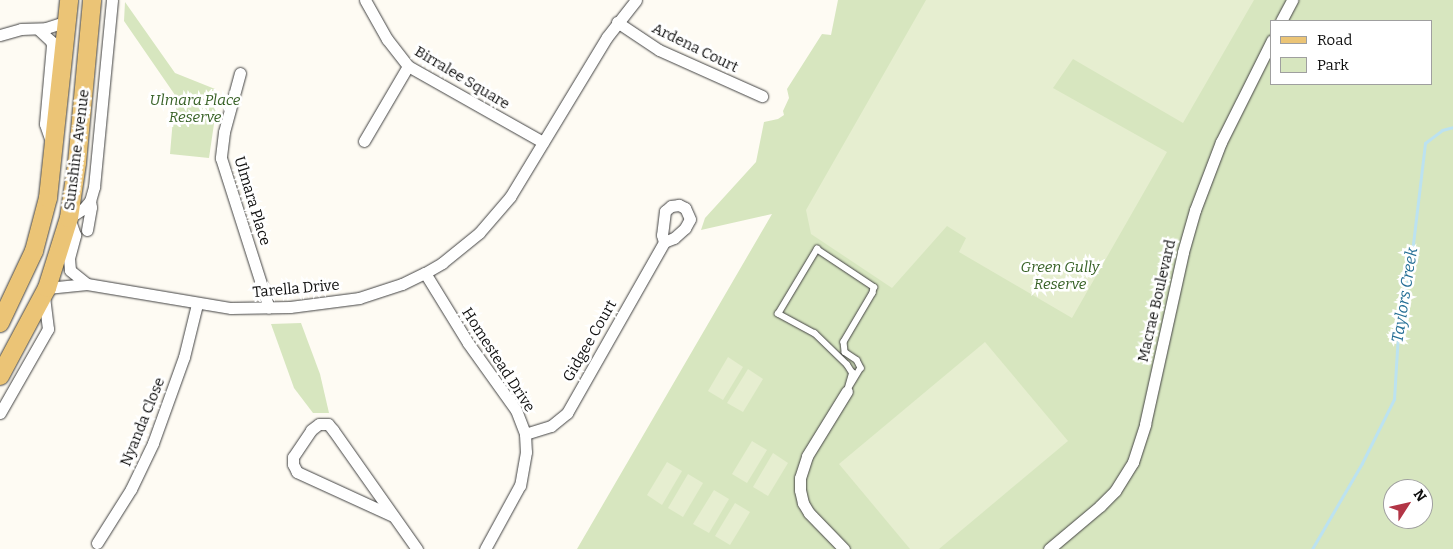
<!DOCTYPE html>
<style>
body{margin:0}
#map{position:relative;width:1453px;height:549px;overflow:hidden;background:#fefbf3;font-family:Bitter,serif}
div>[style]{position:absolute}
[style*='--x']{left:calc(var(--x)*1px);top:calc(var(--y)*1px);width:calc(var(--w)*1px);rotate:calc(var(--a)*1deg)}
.green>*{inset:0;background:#d7e6bf}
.pitch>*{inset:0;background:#e6eed0}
.stream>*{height:3px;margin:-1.5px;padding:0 1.5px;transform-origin:1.5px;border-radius:1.5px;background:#bce2f0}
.roads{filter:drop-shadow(0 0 1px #424242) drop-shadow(0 0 1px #424242)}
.service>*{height:5.5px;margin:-2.75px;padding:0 2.75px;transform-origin:2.75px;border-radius:2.75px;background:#fff}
.minor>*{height:11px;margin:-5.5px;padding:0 5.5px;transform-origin:5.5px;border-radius:5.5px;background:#fff}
.primary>*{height:18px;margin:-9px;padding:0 9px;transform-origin:9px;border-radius:9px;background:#ebc476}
span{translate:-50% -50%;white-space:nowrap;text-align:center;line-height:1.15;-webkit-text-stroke:5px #fff;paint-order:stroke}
.street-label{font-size:15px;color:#0f0f0f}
.park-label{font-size:15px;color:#376126;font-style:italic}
.water-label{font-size:16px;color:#246e95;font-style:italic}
.legend{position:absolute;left:1270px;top:20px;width:162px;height:65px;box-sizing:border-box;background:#fff;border:1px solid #9f9f9f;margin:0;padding:6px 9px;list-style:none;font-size:15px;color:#0f0f0f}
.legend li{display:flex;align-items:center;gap:10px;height:25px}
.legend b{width:25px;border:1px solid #9f9f9f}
.north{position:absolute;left:1383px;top:479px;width:50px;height:50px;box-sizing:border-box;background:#fff;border:1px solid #9f9f9f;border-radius:50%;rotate:55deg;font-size:14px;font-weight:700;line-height:20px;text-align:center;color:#0f0f0f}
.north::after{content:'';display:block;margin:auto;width:18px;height:22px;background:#b23546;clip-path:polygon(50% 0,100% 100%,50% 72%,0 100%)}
</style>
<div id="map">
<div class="green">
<i style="clip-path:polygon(evenodd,838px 0,1453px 0,1453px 549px,577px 549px,772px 214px,701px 230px,705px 218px,756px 162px,764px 122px,778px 119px,784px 115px,783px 111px,789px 98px,787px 89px,822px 34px,831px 35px,838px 0,1272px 21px,1432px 21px,1432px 84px,1272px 84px,1272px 21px,838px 0,1393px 489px,1423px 489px,1423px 519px,1393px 519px,1393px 489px)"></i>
<i style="clip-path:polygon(125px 2px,175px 73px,215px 89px,216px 110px,209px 158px,170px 154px,175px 95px,124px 21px)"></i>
<i style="clip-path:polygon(301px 323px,320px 374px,329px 413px,313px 413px,294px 388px,271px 324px)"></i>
</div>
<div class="pitch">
<i style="clip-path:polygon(926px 0,1254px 0,1183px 123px,1073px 59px,1053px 88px,1167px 152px,1072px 318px,959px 252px,966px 238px,947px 226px,892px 288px,811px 234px,806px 210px)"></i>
<i style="clip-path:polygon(985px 342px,1068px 441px,939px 549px,910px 549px,839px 464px)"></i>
<i style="clip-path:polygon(728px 357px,743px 367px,723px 400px,708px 391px)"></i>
<i style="clip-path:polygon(748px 369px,763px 379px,743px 412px,727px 403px)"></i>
<i style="clip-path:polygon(752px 441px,767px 450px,747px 483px,732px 474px)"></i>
<i style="clip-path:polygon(773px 453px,788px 463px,768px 496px,753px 487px)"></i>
<i style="clip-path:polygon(667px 462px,682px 471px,662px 505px,647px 495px)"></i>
<i style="clip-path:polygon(688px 474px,703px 483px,683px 517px,668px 508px)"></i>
<i style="clip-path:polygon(714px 490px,729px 499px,709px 533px,693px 524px)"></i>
<i style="clip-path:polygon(735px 503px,750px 512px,730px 545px,715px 536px)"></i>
</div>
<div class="stream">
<i style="--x:1312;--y:549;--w:99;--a:-59.8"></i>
<i style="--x:1362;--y:463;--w:72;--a:-63.4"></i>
<i style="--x:1394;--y:399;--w:81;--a:-86.5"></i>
<i style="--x:1399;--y:318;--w:50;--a:-77.3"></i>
<i style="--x:1410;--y:269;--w:127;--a:-83.2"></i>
<i style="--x:1425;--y:143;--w:21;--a:-37"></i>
<i style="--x:1442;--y:130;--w:11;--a:-15"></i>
</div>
<div class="roads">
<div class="service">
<i style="--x:817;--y:249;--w:69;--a:33.7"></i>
<i style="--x:874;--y:287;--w:6;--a:99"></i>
<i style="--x:873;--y:293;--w:57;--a:120.6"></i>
<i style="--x:844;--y:342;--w:10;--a:84"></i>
<i style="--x:845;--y:352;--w:14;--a:34"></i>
<i style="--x:857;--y:360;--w:9;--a:63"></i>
<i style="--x:861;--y:368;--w:27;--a:121"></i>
<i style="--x:847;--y:391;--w:19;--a:-74"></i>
<i style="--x:852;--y:373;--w:9;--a:-122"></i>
<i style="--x:847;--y:365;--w:45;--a:-135.9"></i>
<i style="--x:815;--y:334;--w:42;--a:-151.6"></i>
<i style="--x:778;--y:314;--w:76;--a:-59"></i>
</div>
<div class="minor">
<i style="--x:365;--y:0;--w:45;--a:60.6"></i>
<i style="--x:387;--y:39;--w:34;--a:52"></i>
<i style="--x:408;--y:66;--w:155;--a:29.4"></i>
<i style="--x:1281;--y:21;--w:24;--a:-62"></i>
<i style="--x:617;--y:22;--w:50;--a:33.7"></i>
<i style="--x:659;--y:50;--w:113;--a:24.1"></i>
<i style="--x:38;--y:29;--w:18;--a:43"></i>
<i style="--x:51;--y:41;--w:4;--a:76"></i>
<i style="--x:52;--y:45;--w:79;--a:95.1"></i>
<i style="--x:45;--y:124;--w:18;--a:71"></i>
<i style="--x:0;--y:35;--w:22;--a:-16"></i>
<i style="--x:21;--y:29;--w:25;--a:-2"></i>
<i style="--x:46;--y:28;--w:22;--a:-18"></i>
<i style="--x:240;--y:73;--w:61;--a:105.2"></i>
<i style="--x:224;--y:132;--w:26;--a:97"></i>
<i style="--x:221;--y:158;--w:157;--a:72.3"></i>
<i style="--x:364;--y:141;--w:87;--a:-59.6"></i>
<i style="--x:87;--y:230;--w:23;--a:-80"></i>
<i style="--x:91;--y:207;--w:6;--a:-99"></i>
<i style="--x:90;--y:201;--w:15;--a:-74"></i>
<i style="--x:94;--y:187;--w:188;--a:-84.5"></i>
<i style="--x:425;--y:273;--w:82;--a:58.4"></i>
<i style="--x:468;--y:343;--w:82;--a:54.4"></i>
<i style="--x:516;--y:410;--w:26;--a:69"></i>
<i style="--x:525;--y:434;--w:18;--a:87"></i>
<i style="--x:526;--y:452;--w:34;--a:100"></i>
<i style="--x:520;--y:485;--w:73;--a:118.7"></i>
<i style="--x:87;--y:284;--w:22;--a:-141"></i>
<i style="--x:70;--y:270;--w:12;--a:-95"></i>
<i style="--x:69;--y:258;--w:24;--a:-75"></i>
<i style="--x:75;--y:235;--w:18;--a:-109"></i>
<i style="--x:69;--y:218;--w:17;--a:-33"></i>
<i style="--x:83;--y:209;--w:11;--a:-49"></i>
<i style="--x:47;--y:288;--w:40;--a:-5.7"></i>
<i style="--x:87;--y:284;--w:146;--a:9.5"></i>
<i style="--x:231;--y:308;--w:59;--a:-1"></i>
<i style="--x:290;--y:307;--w:70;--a:-7.4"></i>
<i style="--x:359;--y:298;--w:45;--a:-18"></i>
<i style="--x:402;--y:284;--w:25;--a:-26"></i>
<i style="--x:425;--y:273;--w:20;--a:-30"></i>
<i style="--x:442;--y:263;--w:48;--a:-39"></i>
<i style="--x:479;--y:233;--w:48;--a:-49.3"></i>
<i style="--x:510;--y:197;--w:187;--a:-58.8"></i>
<i style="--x:607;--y:37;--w:47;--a:-51.9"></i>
<i style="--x:0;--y:413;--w:97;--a:-60.3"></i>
<i style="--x:48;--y:329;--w:35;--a:-97"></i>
<i style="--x:525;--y:434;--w:27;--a:-17"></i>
<i style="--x:551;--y:426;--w:21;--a:-39"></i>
<i style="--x:567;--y:413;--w:197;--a:-60.4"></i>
<i style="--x:664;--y:242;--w:11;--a:-22"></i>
<i style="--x:674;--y:238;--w:15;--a:-42"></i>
<i style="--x:685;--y:228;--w:10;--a:-61"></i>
<i style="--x:690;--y:219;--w:12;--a:-114"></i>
<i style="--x:685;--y:208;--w:7;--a:-153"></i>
<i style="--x:679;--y:205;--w:8;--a:173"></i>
<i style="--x:671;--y:206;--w:8;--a:140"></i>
<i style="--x:665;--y:211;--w:24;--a:97"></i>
<i style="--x:662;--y:235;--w:7;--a:74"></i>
<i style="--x:393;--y:516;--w:106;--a:-155.4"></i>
<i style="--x:297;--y:472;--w:9;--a:-117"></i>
<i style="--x:293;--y:464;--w:7;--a:-90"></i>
<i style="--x:293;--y:457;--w:32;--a:-56"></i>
<i style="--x:311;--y:430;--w:10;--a:-37"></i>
<i style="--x:319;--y:424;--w:9;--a:0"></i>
<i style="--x:328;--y:424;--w:8;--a:50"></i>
<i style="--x:333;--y:430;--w:146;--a:54.8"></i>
<i style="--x:97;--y:543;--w:64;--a:-57.8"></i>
<i style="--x:131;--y:489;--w:51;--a:-64.4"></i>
<i style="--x:153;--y:443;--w:91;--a:-70.2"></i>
<i style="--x:184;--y:357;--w:55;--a:-76.2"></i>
<i style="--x:844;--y:549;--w:50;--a:-134.2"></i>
<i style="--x:809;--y:513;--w:12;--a:-121"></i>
<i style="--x:803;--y:503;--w:13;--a:-103"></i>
<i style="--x:800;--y:490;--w:12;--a:-90"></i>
<i style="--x:800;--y:478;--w:23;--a:-72"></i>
<i style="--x:807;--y:456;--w:76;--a:-58.4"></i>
<i style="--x:1049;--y:549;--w:67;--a:-40.1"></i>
<i style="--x:1100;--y:506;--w:21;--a:-45"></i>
<i style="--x:1115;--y:491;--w:34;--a:-58"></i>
<i style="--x:1133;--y:462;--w:40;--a:-72"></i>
<i style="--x:1145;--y:424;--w:176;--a:-77.5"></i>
<i style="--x:1183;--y:252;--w:44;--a:-74.1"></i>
<i style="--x:1195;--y:210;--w:73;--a:-69.1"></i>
<i style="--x:1221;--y:142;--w:114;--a:-63.4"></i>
</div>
<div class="primary">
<i style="--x:0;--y:323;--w:80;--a:-64.7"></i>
<i style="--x:34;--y:251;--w:55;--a:-75.2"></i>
<i style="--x:48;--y:198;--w:199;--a:-83.9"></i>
<i style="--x:0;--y:376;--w:100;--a:-61.9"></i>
<i style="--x:47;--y:288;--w:73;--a:-72.6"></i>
<i style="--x:69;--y:218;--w:56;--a:-81.7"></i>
<i style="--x:77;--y:163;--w:164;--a:-84.7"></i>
</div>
</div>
<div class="street-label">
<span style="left:695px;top:48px;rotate:26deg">Ardena Court</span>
<span style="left:462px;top:78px;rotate:31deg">Birralee Square</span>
<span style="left:77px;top:150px;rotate:-83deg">Sunshine Avenue</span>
<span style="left:252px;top:201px;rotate:73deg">Ulmara Place</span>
<span style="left:296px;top:289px;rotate:-5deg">Tarella Drive</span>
<span style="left:1157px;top:301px;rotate:-77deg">Macrae Boulevard</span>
<span style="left:590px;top:341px;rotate:-60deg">Gidgee Court</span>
<span style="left:498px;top:360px;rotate:57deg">Homestead Drive</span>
<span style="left:143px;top:422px;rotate:-68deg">Nyanda Close</span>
</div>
<div class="park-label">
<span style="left:195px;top:109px">Ulmara Place<br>Reserve</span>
<span style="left:1060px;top:276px">Green Gully<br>Reserve</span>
</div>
<div class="water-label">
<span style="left:1405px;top:295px;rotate:-81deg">Taylors Creek</span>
</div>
<ul class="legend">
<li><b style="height:6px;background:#ebc476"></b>Road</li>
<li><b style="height:14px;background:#d7e6bf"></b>Park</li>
</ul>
<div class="north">N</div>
</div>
